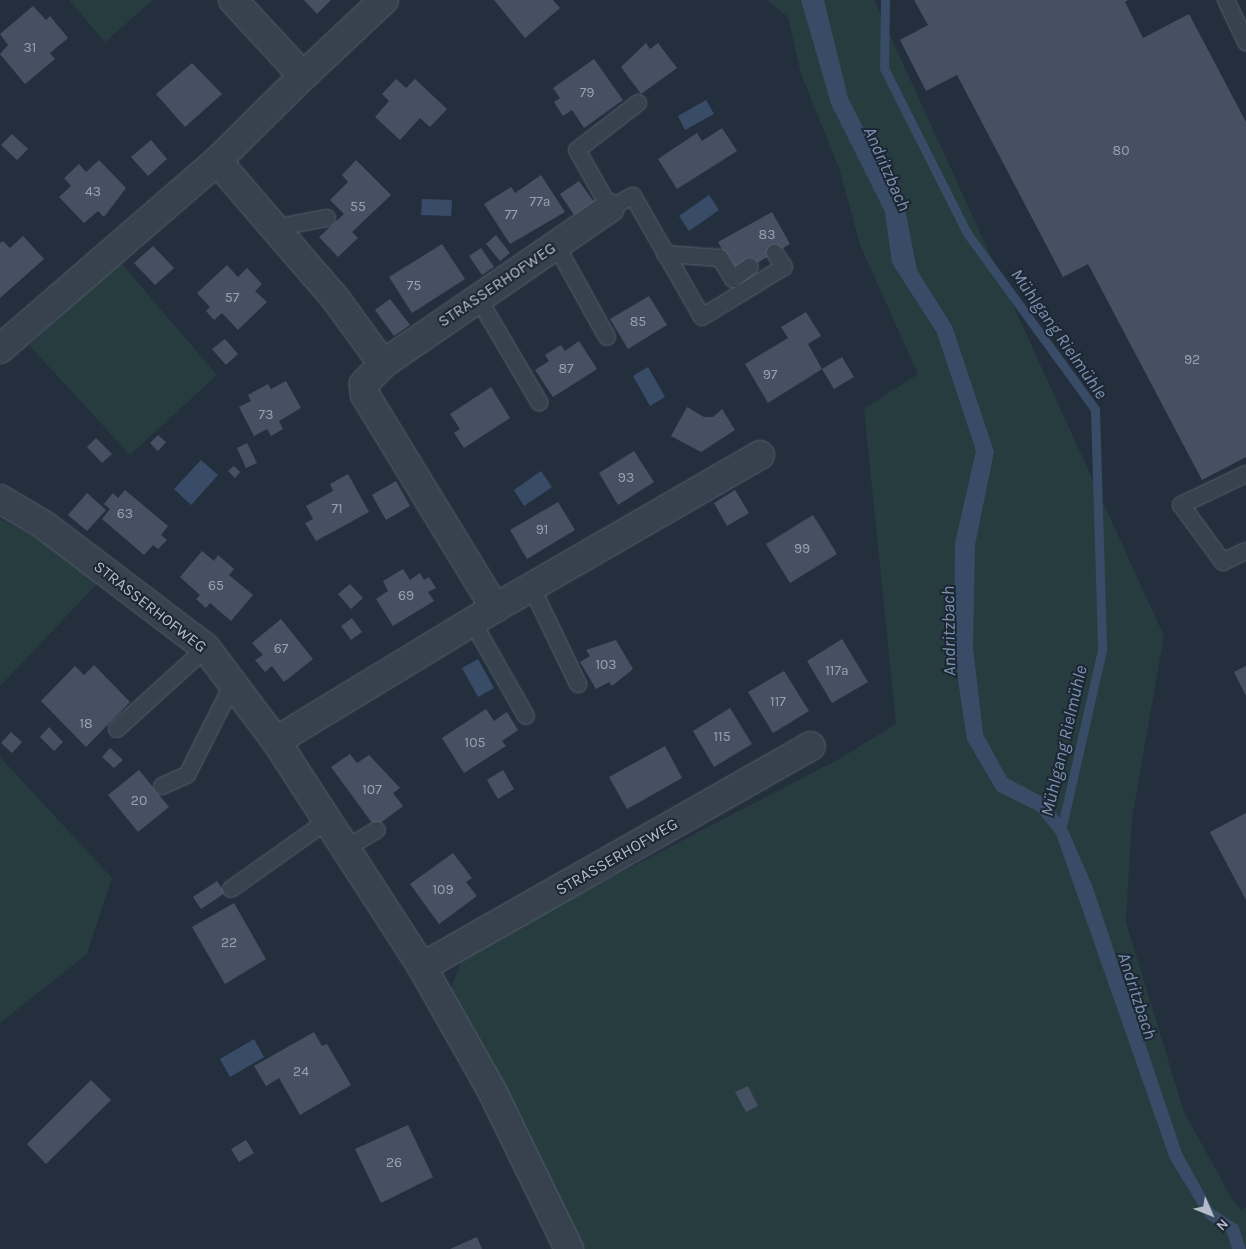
<!DOCTYPE html>
<meta charset="utf-8">
<style>
body{margin:0}
#map{position:relative;width:1246px;height:1249px;overflow:hidden;background:#242f3e;font-family:Karla,sans-serif}
div>[style]{position:absolute}
[style*='--x']{left:calc(var(--x)*1px);top:calc(var(--y)*1px);width:calc(var(--w)*1px);rotate:calc(var(--a)*1deg)}
.green>*{inset:0;background:#263c3f}
.water>*{inset:0;background:#394c67}
.stream>*{height:9px;margin:-4.5px;padding:0 4.5px;transform-origin:4.5px;border-radius:4.5px;background:#394c67}
.building>*{inset:0;background:#455162}
.roads{filter:drop-shadow(0 0 1px #565f6c) drop-shadow(0 0 1px #565f6c)}
.lane>*{height:16px;margin:-8px;padding:0 8px;transform-origin:8px;border-radius:8px;background:#38414e}
.street>*{height:28px;margin:-14px;padding:0 14px;transform-origin:14px;border-radius:14px;background:#38414e}
span{translate:-50% -50%;white-space:nowrap;text-align:center;line-height:1.15;-webkit-text-stroke:4px #1d2633;paint-order:stroke}
.number-label{font-size:14px;color:#98a1af}
.number-label span{-webkit-text-stroke-width:0}
.street-label{font-size:16px;color:#b4bcc9}
.water-label{font-size:18px;color:#7c92b1;font-style:italic}
.north{position:absolute;left:1186px;top:1189px;width:50px;height:50px;-webkit-text-stroke:4px #1d2633;paint-order:stroke;rotate:134deg;font-size:14px;font-weight:700;line-height:20px;text-align:center;color:#b4bcc9}
.north::after{content:'';display:block;margin:auto;width:18px;height:22px;background:#b4bcc9;clip-path:polygon(50% 0,100% 100%,50% 72%,0 100%)}
</style>
<div id="map">
<div class="green">
<i style="clip-path:polygon(69px 0,153px 0,105px 42px)"></i>
<i style="clip-path:polygon(766px 0,874px 0,1164px 636px,1132px 818px,1126px 922px,1184px 1112px,1231px 1197px,1240px 1210px,1246px 1207px,1246px 1249px,583px 1249px,450px 991px,464px 954px,841px 758px,896px 724px,864px 409px,918px 374px,860px 245px,840px 171px,801px 74px,788px 17px)"></i>
<i style="clip-path:polygon(120px 262px,217px 375px,130px 455px,29px 345px)"></i>
<i style="clip-path:polygon(0 519px,45px 543px,98px 583px,0 686px)"></i>
<i style="clip-path:polygon(0 757px,112px 878px,87px 954px,0 1023px)"></i>
</div>
<div class="water">
<i style="clip-path:polygon(801px 0,824px 0,848px 98px,905px 209px,917px 270px,952px 326px,994px 452px,975px 545px,973px 647px,983px 734px,1007px 778px,1045px 798px,1067px 828px,1092px 885px,1182px 1153px,1213px 1209px,1238px 1225px,1246px 1249px,1232px 1249px,1227px 1233px,1206px 1218px,1170px 1159px,1056px 834px,1037px 811px,997px 791px,967px 740px,954px 653px,955px 543px,976px 451px,937px 333px,892px 263px,885px 212px,831px 104px)"></i>
<i style="clip-path:polygon(706px 100px,714px 114px,685px 130px,678px 116px)"></i>
<i style="clip-path:polygon(709px 195px,719px 210px,689px 231px,679px 216px)"></i>
<i style="clip-path:polygon(422px 199px,452px 200px,451px 216px,421px 215px)"></i>
<i style="clip-path:polygon(648px 367px,665px 397px,650px 406px,633px 376px)"></i>
<i style="clip-path:polygon(201px 460px,218px 475px,191px 505px,174px 489px)"></i>
<i style="clip-path:polygon(541px 471px,552px 487px,524px 506px,514px 490px)"></i>
<i style="clip-path:polygon(478px 659px,494px 688px,478px 697px,462px 668px)"></i>
<i style="clip-path:polygon(254px 1039px,264px 1057px,230px 1077px,220px 1059px)"></i>
</div>
<div class="stream">
<i style="--x:885;--y:0;--w:68;--a:90.8"></i>
<i style="--x:884;--y:68;--w:185;--a:63.3"></i>
<i style="--x:967;--y:233;--w:218;--a:54"></i>
<i style="--x:1095;--y:409;--w:241;--a:88.3"></i>
<i style="--x:1102;--y:650;--w:186;--a:102.8"></i>
</div>
<div class="building">
<i style="clip-path:polygon(304px 0,331px 0,317px 14px)"></i>
<i style="clip-path:polygon(494px 0,553px 0,560px 8px,525px 38px)"></i>
<i style="clip-path:polygon(914px 0,1128px 0,1125px 2px,1143px 38px,1189px 14px,1246px 122px,1246px 457px,1202px 480px,1088px 264px,1063px 277px,957px 75px,926px 91px,900px 40px,928px 25px)"></i>
<i style="clip-path:polygon(33px 6px,46px 20px,50px 16px,68px 38px,50px 53px,55px 59px,25px 84px,0 54px,8px 45px,0 34px)"></i>
<i style="clip-path:polygon(646px 43px,650px 49px,658px 43px,677px 68px,641px 94px,621px 67px)"></i>
<i style="clip-path:polygon(594px 59px,623px 100px,584px 128px,572px 110px,563px 116px,554px 102px,560px 98px,553px 88px)"></i>
<i style="clip-path:polygon(192px 63px,222px 94px,185px 127px,156px 94px)"></i>
<i style="clip-path:polygon(396px 79px,406px 88px,415px 79px,447px 109px,430px 127px,420px 118px,400px 140px,375px 117px,389px 101px,382px 94px)"></i>
<i style="clip-path:polygon(722px 128px,737px 151px,677px 189px,658px 159px,697px 133px,702px 141px)"></i>
<i style="clip-path:polygon(12px 134px,28px 149px,17px 160px,1px 145px)"></i>
<i style="clip-path:polygon(151px 140px,167px 159px,148px 176px,131px 157px)"></i>
<i style="clip-path:polygon(99px 160px,126px 188px,104px 217px,98px 211px,84px 223px,59px 197px,71px 186px,64px 178px,79px 164px,86px 172px)"></i>
<i style="clip-path:polygon(356px 160px,391px 195px,352px 232px,358px 238px,338px 257px,319px 237px,344px 214px,330px 200px,348px 182px,342px 175px)"></i>
<i style="clip-path:polygon(541px 175px,565px 212px,510px 244px,484px 204px,511px 187px,515px 193px)"></i>
<i style="clip-path:polygon(579px 181px,594px 202px,574px 215px,560px 194px)"></i>
<i style="clip-path:polygon(772px 212px,790px 244px,736px 275px,718px 242px)"></i>
<i style="clip-path:polygon(496px 235px,510px 253px,500px 261px,486px 244px)"></i>
<i style="clip-path:polygon(23px 236px,44px 259px,0 298px,0 243px,3px 241px,10px 248px)"></i>
<i style="clip-path:polygon(442px 244px,465px 279px,412px 313px,389px 277px)"></i>
<i style="clip-path:polygon(153px 246px,174px 268px,155px 285px,134px 263px)"></i>
<i style="clip-path:polygon(481px 248px,494px 267px,482px 275px,469px 256px)"></i>
<i style="clip-path:polygon(227px 265px,238px 277px,247px 268px,262px 284px,255px 291px,267px 302px,238px 330px,222px 313px,214px 320px,206px 311px,210px 307px,197px 293px)"></i>
<i style="clip-path:polygon(649px 296px,667px 325px,628px 349px,610px 319px)"></i>
<i style="clip-path:polygon(390px 299px,410px 325px,394px 336px,375px 310px)"></i>
<i style="clip-path:polygon(806px 312px,821px 336px,808px 344px,822px 369px,768px 403px,745px 364px,788px 338px,781px 327px)"></i>
<i style="clip-path:polygon(225px 339px,238px 354px,226px 365px,212px 349px)"></i>
<i style="clip-path:polygon(579px 341px,597px 369px,553px 397px,535px 370px,549px 361px,545px 355px,561px 345px,565px 351px)"></i>
<i style="clip-path:polygon(842px 357px,854px 377px,834px 389px,822px 369px)"></i>
<i style="clip-path:polygon(286px 381px,301px 408px,279px 421px,283px 429px,271px 436px,267px 429px,254px 436px,239px 407px,251px 401px,248px 395px,268px 384px,271px 389px)"></i>
<i style="clip-path:polygon(491px 387px,510px 418px,464px 448px,454px 433px,460px 429px,450px 414px)"></i>
<i style="clip-path:polygon(687px 407px,704px 417px,713px 417px,722px 409px,735px 430px,701px 452px,671px 436px)"></i>
<i style="clip-path:polygon(158px 435px,166px 442px,158px 451px,150px 443px)"></i>
<i style="clip-path:polygon(96px 438px,112px 454px,102px 463px,87px 447px)"></i>
<i style="clip-path:polygon(247px 443px,257px 463px,246px 468px,237px 448px)"></i>
<i style="clip-path:polygon(634px 451px,654px 482px,618px 505px,599px 473px)"></i>
<i style="clip-path:polygon(234px 466px,240px 472px,235px 478px,228px 471px)"></i>
<i style="clip-path:polygon(348px 474px,369px 512px,316px 541px,305px 523px,313px 519px,306px 506px,333px 491px,330px 484px)"></i>
<i style="clip-path:polygon(396px 481px,410px 506px,386px 520px,372px 495px)"></i>
<i style="clip-path:polygon(125px 490px,168px 526px,161px 535px,167px 540px,158px 549px,153px 545px,144px 555px,102px 519px,110px 509px,104px 504px,113px 493px,118px 498px)"></i>
<i style="clip-path:polygon(735px 490px,749px 513px,727px 526px,714px 503px)"></i>
<i style="clip-path:polygon(87px 493px,106px 510px,87px 531px,68px 515px)"></i>
<i style="clip-path:polygon(558px 502px,575px 530px,527px 559px,510px 530px)"></i>
<i style="clip-path:polygon(813px 515px,837px 554px,790px 583px,766px 544px)"></i>
<i style="clip-path:polygon(202px 551px,214px 561px,218px 555px,234px 569px,229px 575px,253px 595px,231px 621px,210px 603px,206px 608px,196px 599px,200px 595px,180px 577px)"></i>
<i style="clip-path:polygon(403px 569px,410px 580px,420px 573px,424px 580px,429px 577px,436px 588px,428px 592px,434px 601px,393px 626px,376px 599px,388px 591px,383px 581px)"></i>
<i style="clip-path:polygon(350px 584px,363px 598px,351px 609px,338px 594px)"></i>
<i style="clip-path:polygon(352px 618px,362px 632px,351px 640px,341px 626px)"></i>
<i style="clip-path:polygon(281px 619px,313px 659px,284px 682px,272px 666px,265px 672px,255px 660px,263px 655px,252px 643px)"></i>
<i style="clip-path:polygon(842px 639px,868px 682px,832px 703px,807px 661px)"></i>
<i style="clip-path:polygon(616px 640px,633px 669px,612px 686px,609px 682px,596px 689px,580px 662px,590px 656px,586px 650px)"></i>
<i style="clip-path:polygon(94px 665px,130px 702px,86px 747px,41px 701px,75px 666px,84px 675px)"></i>
<i style="clip-path:polygon(1246px 666px,1246px 696px,1234px 672px)"></i>
<i style="clip-path:polygon(784px 671px,809px 711px,773px 733px,748px 692px)"></i>
<i style="clip-path:polygon(730px 708px,752px 744px,714px 767px,693px 731px)"></i>
<i style="clip-path:polygon(486px 709px,494px 721px,507px 712px,518px 730px,502px 741px,506px 746px,464px 773px,442px 738px)"></i>
<i style="clip-path:polygon(49px 727px,63px 742px,54px 751px,40px 737px)"></i>
<i style="clip-path:polygon(11px 732px,22px 742px,12px 753px,1px 743px)"></i>
<i style="clip-path:polygon(665px 746px,682px 778px,627px 809px,609px 777px)"></i>
<i style="clip-path:polygon(110px 748px,123px 760px,114px 768px,102px 757px)"></i>
<i style="clip-path:polygon(350px 754px,357px 763px,369px 755px,400px 788px,393px 793px,403px 806px,375px 827px,331px 767px)"></i>
<i style="clip-path:polygon(139px 770px,169px 807px,138px 832px,108px 795px)"></i>
<i style="clip-path:polygon(503px 770px,514px 789px,498px 799px,487px 780px)"></i>
<i style="clip-path:polygon(1246px 813px,1246px 900px,1210px 832px)"></i>
<i style="clip-path:polygon(453px 853px,472px 878px,466px 882px,477px 896px,439px 924px,410px 884px)"></i>
<i style="clip-path:polygon(217px 881px,225px 893px,201px 909px,193px 897px)"></i>
<i style="clip-path:polygon(234px 903px,266px 959px,225px 984px,192px 927px)"></i>
<i style="clip-path:polygon(314px 1032px,322px 1046px,327px 1044px,351px 1085px,300px 1115px,279px 1078px,266px 1086px,254px 1066px)"></i>
<i style="clip-path:polygon(91px 1080px,111px 1100px,46px 1164px,27px 1144px)"></i>
<i style="clip-path:polygon(748px 1086px,758px 1106px,746px 1112px,735px 1092px)"></i>
<i style="clip-path:polygon(408px 1125px,433px 1177px,381px 1203px,355px 1149px)"></i>
<i style="clip-path:polygon(246px 1140px,254px 1153px,239px 1162px,231px 1149px)"></i>
<i style="clip-path:polygon(477px 1237px,482px 1249px,450px 1249px)"></i>
</div>
<div class="roads">
<div class="lane">
<i style="--x:1226;--y:0;--w:47;--a:64.5"></i>
<i style="--x:638;--y:103;--w:77;--a:142.4"></i>
<i style="--x:577;--y:150;--w:67;--a:60.4"></i>
<i style="--x:610;--y:208;--w:26;--a:-28"></i>
<i style="--x:633;--y:196;--w:139;--a:60.3"></i>
<i style="--x:702;--y:317;--w:96;--a:-31.4"></i>
<i style="--x:784;--y:267;--w:17;--a:-123"></i>
<i style="--x:274;--y:228;--w:54;--a:-10.7"></i>
<i style="--x:556;--y:245;--w:105;--a:61"></i>
<i style="--x:665;--y:254;--w:55;--a:4.2"></i>
<i style="--x:720;--y:258;--w:25;--a:58"></i>
<i style="--x:733;--y:279;--w:21;--a:-37"></i>
<i style="--x:478;--y:298;--w:121;--a:59.6"></i>
<i style="--x:1246;--y:474;--w:72;--a:154.5"></i>
<i style="--x:1181;--y:505;--w:71;--a:53.6"></i>
<i style="--x:1223;--y:562;--w:25;--a:-26"></i>
<i style="--x:531;--y:586;--w:109;--a:64.4"></i>
<i style="--x:472;--y:621;--w:109;--a:60.4"></i>
<i style="--x:117;--y:729;--w:120;--a:-42.3"></i>
<i style="--x:162;--y:786;--w:27;--a:-24"></i>
<i style="--x:187;--y:775;--w:102;--a:-63.2"></i>
<i style="--x:345;--y:849;--w:37;--a:-31"></i>
<i style="--x:231;--y:889;--w:118;--a:-35.3"></i>
</div>
<div class="street">
<i style="--x:233;--y:0;--w:103;--a:47.4"></i>
<i style="--x:303;--y:76;--w:111;--a:-43.2"></i>
<i style="--x:217;--y:161;--w:181;--a:49.3"></i>
<i style="--x:335;--y:298;--w:82;--a:54"></i>
<i style="--x:383;--y:364;--w:28;--a:134"></i>
<i style="--x:364;--y:384;--w:11;--a:85"></i>
<i style="--x:365;--y:395;--w:250;--a:58.6"></i>
<i style="--x:495;--y:608;--w:306;--a:-30"></i>
<i style="--x:0;--y:349;--w:287;--a:-40.9"></i>
<i style="--x:217;--y:161;--w:121;--a:-44.7"></i>
<i style="--x:383;--y:364;--w:275;--a:-34.5"></i>
<i style="--x:0;--y:499;--w:51;--a:30.6"></i>
<i style="--x:44;--y:525;--w:203;--a:37.2"></i>
<i style="--x:206;--y:648;--w:45;--a:53.1"></i>
<i style="--x:233;--y:684;--w:71;--a:53"></i>
<i style="--x:276;--y:741;--w:269;--a:57.1"></i>
<i style="--x:422;--y:967;--w:140;--a:60.5"></i>
<i style="--x:491;--y:1089;--w:178;--a:64"></i>
<i style="--x:276;--y:741;--w:256;--a:-31.3"></i>
<i style="--x:422;--y:967;--w:447;--a:-29.6"></i>
</div>
</div>
<div class="number-label">
<span style="left:30px;top:48px">31</span>
<span style="left:587px;top:93px">79</span>
<span style="left:1121px;top:151px">80</span>
<span style="left:93px;top:192px">43</span>
<span style="left:540px;top:202px">77a</span>
<span style="left:358px;top:207px">55</span>
<span style="left:511px;top:215px">77</span>
<span style="left:767px;top:235px">83</span>
<span style="left:414px;top:286px">75</span>
<span style="left:232px;top:298px">57</span>
<span style="left:638px;top:322px">85</span>
<span style="left:1192px;top:360px">92</span>
<span style="left:566px;top:369px">87</span>
<span style="left:770px;top:375px">97</span>
<span style="left:266px;top:415px">73</span>
<span style="left:626px;top:478px">93</span>
<span style="left:337px;top:509px">71</span>
<span style="left:125px;top:514px">63</span>
<span style="left:542px;top:530px">91</span>
<span style="left:802px;top:549px">99</span>
<span style="left:216px;top:586px">65</span>
<span style="left:406px;top:596px">69</span>
<span style="left:281px;top:649px">67</span>
<span style="left:606px;top:665px">103</span>
<span style="left:837px;top:671px">117a</span>
<span style="left:778px;top:702px">117</span>
<span style="left:86px;top:724px">18</span>
<span style="left:722px;top:737px">115</span>
<span style="left:475px;top:743px">105</span>
<span style="left:372px;top:790px">107</span>
<span style="left:139px;top:801px">20</span>
<span style="left:443px;top:890px">109</span>
<span style="left:229px;top:943px">22</span>
<span style="left:301px;top:1072px">24</span>
<span style="left:394px;top:1163px">26</span>
</div>
<div class="street-label">
<span style="left:497px;top:285px;rotate:-34deg">STRASSERHOFWEG</span>
<span style="left:150px;top:607px;rotate:38deg">STRASSERHOFWEG</span>
<span style="left:617px;top:857px;rotate:-30deg">STRASSERHOFWEG</span>
</div>
<div class="water-label">
<span style="left:887px;top:169px;rotate:66deg">Andritzbach</span>
<span style="left:1059px;top:334px;rotate:55deg">Mühlgang Rielmühle</span>
<span style="left:949px;top:631px;rotate:-91deg">Andritzbach</span>
<span style="left:1064px;top:741px;rotate:-77deg">Mühlgang Rielmühle</span>
<span style="left:1137px;top:996px;rotate:72deg">Andritzbach</span>
</div>
<div class="north">N</div>
</div>
